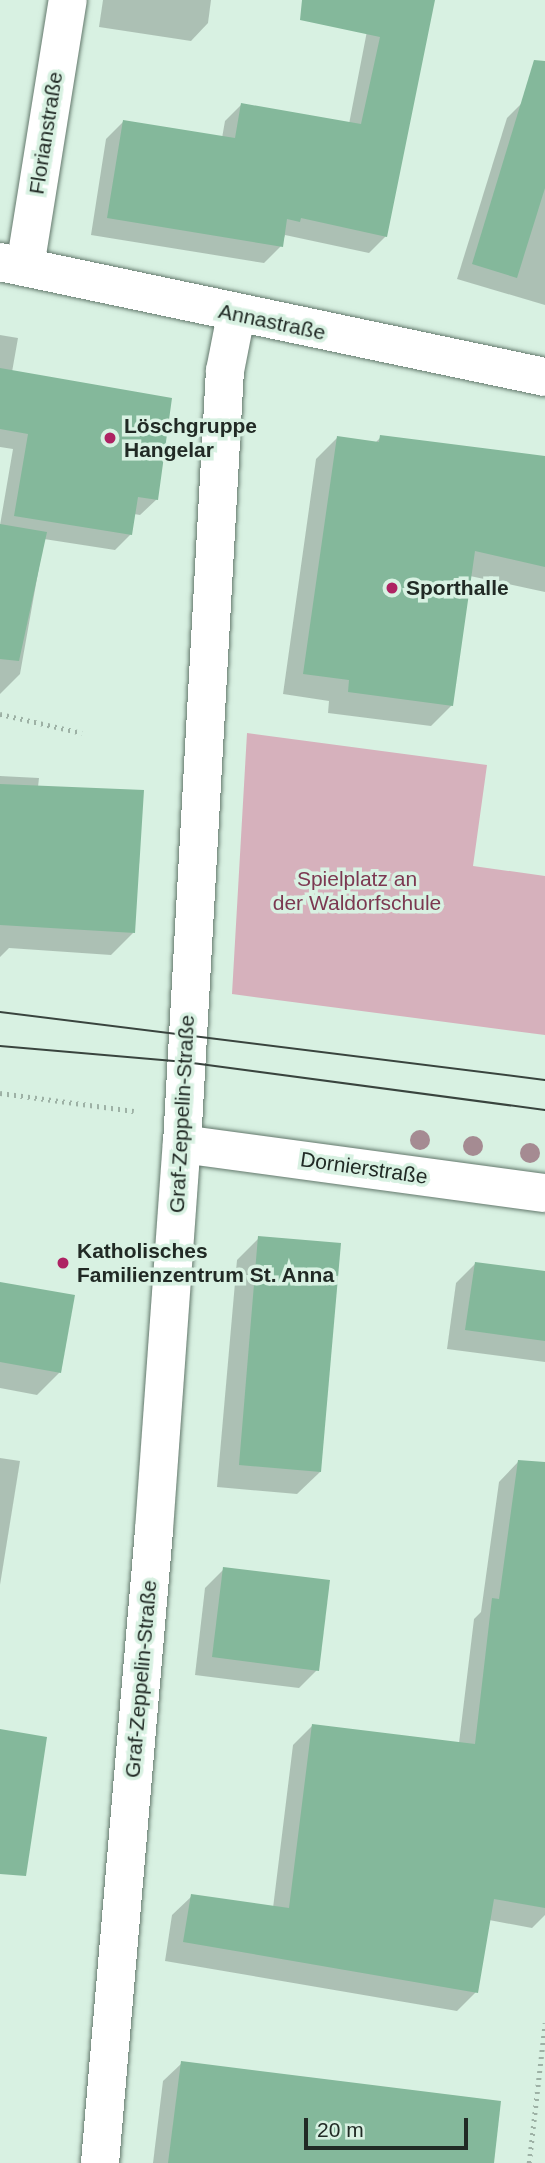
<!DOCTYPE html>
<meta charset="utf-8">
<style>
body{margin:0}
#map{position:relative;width:545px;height:2163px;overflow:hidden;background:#d8f1e2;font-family:Helvetica,sans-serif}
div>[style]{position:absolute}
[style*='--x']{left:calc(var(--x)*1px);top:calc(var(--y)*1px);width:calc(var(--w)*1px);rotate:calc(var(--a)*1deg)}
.green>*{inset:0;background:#d6b1bc}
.shadow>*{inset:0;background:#0003}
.building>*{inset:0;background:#84b89b}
.path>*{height:4.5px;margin-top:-2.25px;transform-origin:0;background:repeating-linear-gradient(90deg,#9db1a5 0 2px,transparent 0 7px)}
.roads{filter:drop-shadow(0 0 2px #63786c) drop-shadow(0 0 2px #63786c)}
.minor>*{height:38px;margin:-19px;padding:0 19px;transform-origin:19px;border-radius:19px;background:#fff}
.tram>*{height:2px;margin:-1px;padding:0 1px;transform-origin:1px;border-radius:1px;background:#39443e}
.trees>*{width:20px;height:20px;margin:-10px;border-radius:50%;background:#a58b92}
.dots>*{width:19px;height:19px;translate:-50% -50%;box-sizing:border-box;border:4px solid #d8f1e2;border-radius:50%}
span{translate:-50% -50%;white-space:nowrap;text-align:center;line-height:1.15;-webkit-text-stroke:7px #d8f1e2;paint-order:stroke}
.street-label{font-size:21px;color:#212a25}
.poi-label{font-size:21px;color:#212a25;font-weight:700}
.left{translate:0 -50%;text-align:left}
.park-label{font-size:21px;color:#7c3851}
.scale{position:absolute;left:304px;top:2118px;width:164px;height:32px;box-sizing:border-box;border:4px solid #212a25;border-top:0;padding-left:9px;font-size:21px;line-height:24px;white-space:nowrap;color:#212a25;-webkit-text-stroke:5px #d8f1e2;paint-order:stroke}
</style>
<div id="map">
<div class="green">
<i style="clip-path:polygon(247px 733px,487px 765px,473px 866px,545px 876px,545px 1035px,232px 994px)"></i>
</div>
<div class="shadow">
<i style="clip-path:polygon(103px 0,211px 0,208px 23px,191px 41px,99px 27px)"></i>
<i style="clip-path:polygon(373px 0,434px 0,386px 236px,369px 253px,285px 235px,281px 246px,264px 263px,91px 235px,106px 139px,123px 122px,222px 138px,225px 121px,242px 104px,349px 124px)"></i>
<i style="clip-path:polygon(522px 103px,545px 110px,545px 305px,457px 279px,507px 118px)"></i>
<i style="clip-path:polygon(0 335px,18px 338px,12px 372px,157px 499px,140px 515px,134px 514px,131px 534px,115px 550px,44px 539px,20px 674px,0 694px,0 525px,13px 449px,0 447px)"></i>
<i style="clip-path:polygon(381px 437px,545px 464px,545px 592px,470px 576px,452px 705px,431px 726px,328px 713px,329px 701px,283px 694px,316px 459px,337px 438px,375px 443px)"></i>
<i style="clip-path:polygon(0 776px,39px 778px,38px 787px,133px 933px,111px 955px,9px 948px,0 957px)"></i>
<i style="clip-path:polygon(259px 1238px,320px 1472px,297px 1494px,217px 1487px,237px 1260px)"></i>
<i style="clip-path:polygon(476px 1263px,545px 1274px,545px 1362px,447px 1349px,456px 1283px)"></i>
<i style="clip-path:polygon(0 1284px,60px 1372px,37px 1395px,0 1388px)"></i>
<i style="clip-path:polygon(0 1458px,20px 1461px,0 1585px)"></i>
<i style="clip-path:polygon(518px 1462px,545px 1465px,545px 1915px,532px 1928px,489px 1920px,476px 1992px,457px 2011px,165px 1961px,172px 1915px,192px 1896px,273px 1908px,293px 1745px,312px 1726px,459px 1743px,474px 1619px,481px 1612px,499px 1482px)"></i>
<i style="clip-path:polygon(224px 1569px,317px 1670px,299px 1688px,195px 1675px,205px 1588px)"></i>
<i style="clip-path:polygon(182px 2063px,492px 2163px,153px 2163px,163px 2081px)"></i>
</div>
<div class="building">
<i style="clip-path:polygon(302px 0,435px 0,387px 237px,301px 218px,300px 222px,287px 219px,283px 247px,107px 218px,123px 120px,235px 138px,241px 103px,361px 124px,380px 37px,300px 20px)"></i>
<i style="clip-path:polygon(534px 60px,545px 61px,545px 188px,517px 278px,472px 264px)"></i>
<i style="clip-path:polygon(0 368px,172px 398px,158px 500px,138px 497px,132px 535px,14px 516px,28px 434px,0 429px)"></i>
<i style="clip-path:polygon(380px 435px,545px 456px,545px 567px,475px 551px,453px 706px,348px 692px,349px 680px,303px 674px,337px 436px,379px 442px)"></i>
<i style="clip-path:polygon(0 524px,47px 532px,19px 661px,0 659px)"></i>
<i style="clip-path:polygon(0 784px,144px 790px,135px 933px,0 925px)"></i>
<i style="clip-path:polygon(258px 1236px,341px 1243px,321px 1472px,239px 1465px)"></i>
<i style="clip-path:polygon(475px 1262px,545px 1271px,545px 1341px,465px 1330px)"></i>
<i style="clip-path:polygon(0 1282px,75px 1295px,61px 1373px,0 1362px)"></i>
<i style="clip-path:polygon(518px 1460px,545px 1462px,545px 1908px,494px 1899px,478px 1993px,183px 1942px,191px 1894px,289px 1908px,312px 1724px,475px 1744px,492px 1598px,499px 1599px)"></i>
<i style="clip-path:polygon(223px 1567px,330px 1580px,319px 1671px,212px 1657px)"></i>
<i style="clip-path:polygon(0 1729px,47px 1737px,26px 1876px,0 1874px)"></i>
<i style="clip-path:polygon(181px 2061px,501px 2101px,494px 2163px,168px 2163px)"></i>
</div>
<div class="path">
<i style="--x:0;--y:714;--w:84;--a:13"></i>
<i style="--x:0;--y:1093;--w:135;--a:7.7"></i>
<i style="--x:529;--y:2163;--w:141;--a:-83.5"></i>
</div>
<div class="roads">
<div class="minor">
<i style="--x:0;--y:262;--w:557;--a:11.92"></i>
<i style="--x:25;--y:267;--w:270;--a:-80.9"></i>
<i style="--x:182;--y:1144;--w:366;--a:7.7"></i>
<i style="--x:100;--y:2163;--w:635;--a:-85.12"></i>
<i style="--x:154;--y:1530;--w:387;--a:-85.9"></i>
<i style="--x:182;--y:1144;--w:774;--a:-86.82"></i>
<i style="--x:225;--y:371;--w:57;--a:-78.9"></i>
</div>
</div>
<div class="tram">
<i style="--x:0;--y:1012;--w:549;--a:7.11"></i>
<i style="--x:0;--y:1046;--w:186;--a:4.9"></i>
<i style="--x:185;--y:1062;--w:363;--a:7.6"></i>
</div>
<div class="trees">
<i style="left:420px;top:1140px"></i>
<i style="left:473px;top:1146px"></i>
<i style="left:530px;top:1153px"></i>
</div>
<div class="dots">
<i style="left:110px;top:438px;background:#ae2363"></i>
<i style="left:392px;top:588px;background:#ae2363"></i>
<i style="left:63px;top:1263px;background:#ae2363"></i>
</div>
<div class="street-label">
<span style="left:46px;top:133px;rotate:-81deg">Florianstraße</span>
<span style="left:272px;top:322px;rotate:12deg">Annastraße</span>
<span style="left:182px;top:1114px;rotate:-87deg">Graf-Zeppelin-Straße</span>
<span style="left:364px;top:1168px;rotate:8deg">Dornierstraße</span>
<span style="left:141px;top:1679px;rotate:-85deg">Graf-Zeppelin-Straße</span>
</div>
<div class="poi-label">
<span class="left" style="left:124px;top:438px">Löschgruppe<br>Hangelar</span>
<span class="left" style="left:406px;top:588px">Sporthalle</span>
<span class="left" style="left:77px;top:1263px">Katholisches<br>Familienzentrum St. Anna</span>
</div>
<div class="park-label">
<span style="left:357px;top:891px">Spielplatz an<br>der Waldorfschule</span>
</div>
<div class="scale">20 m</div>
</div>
